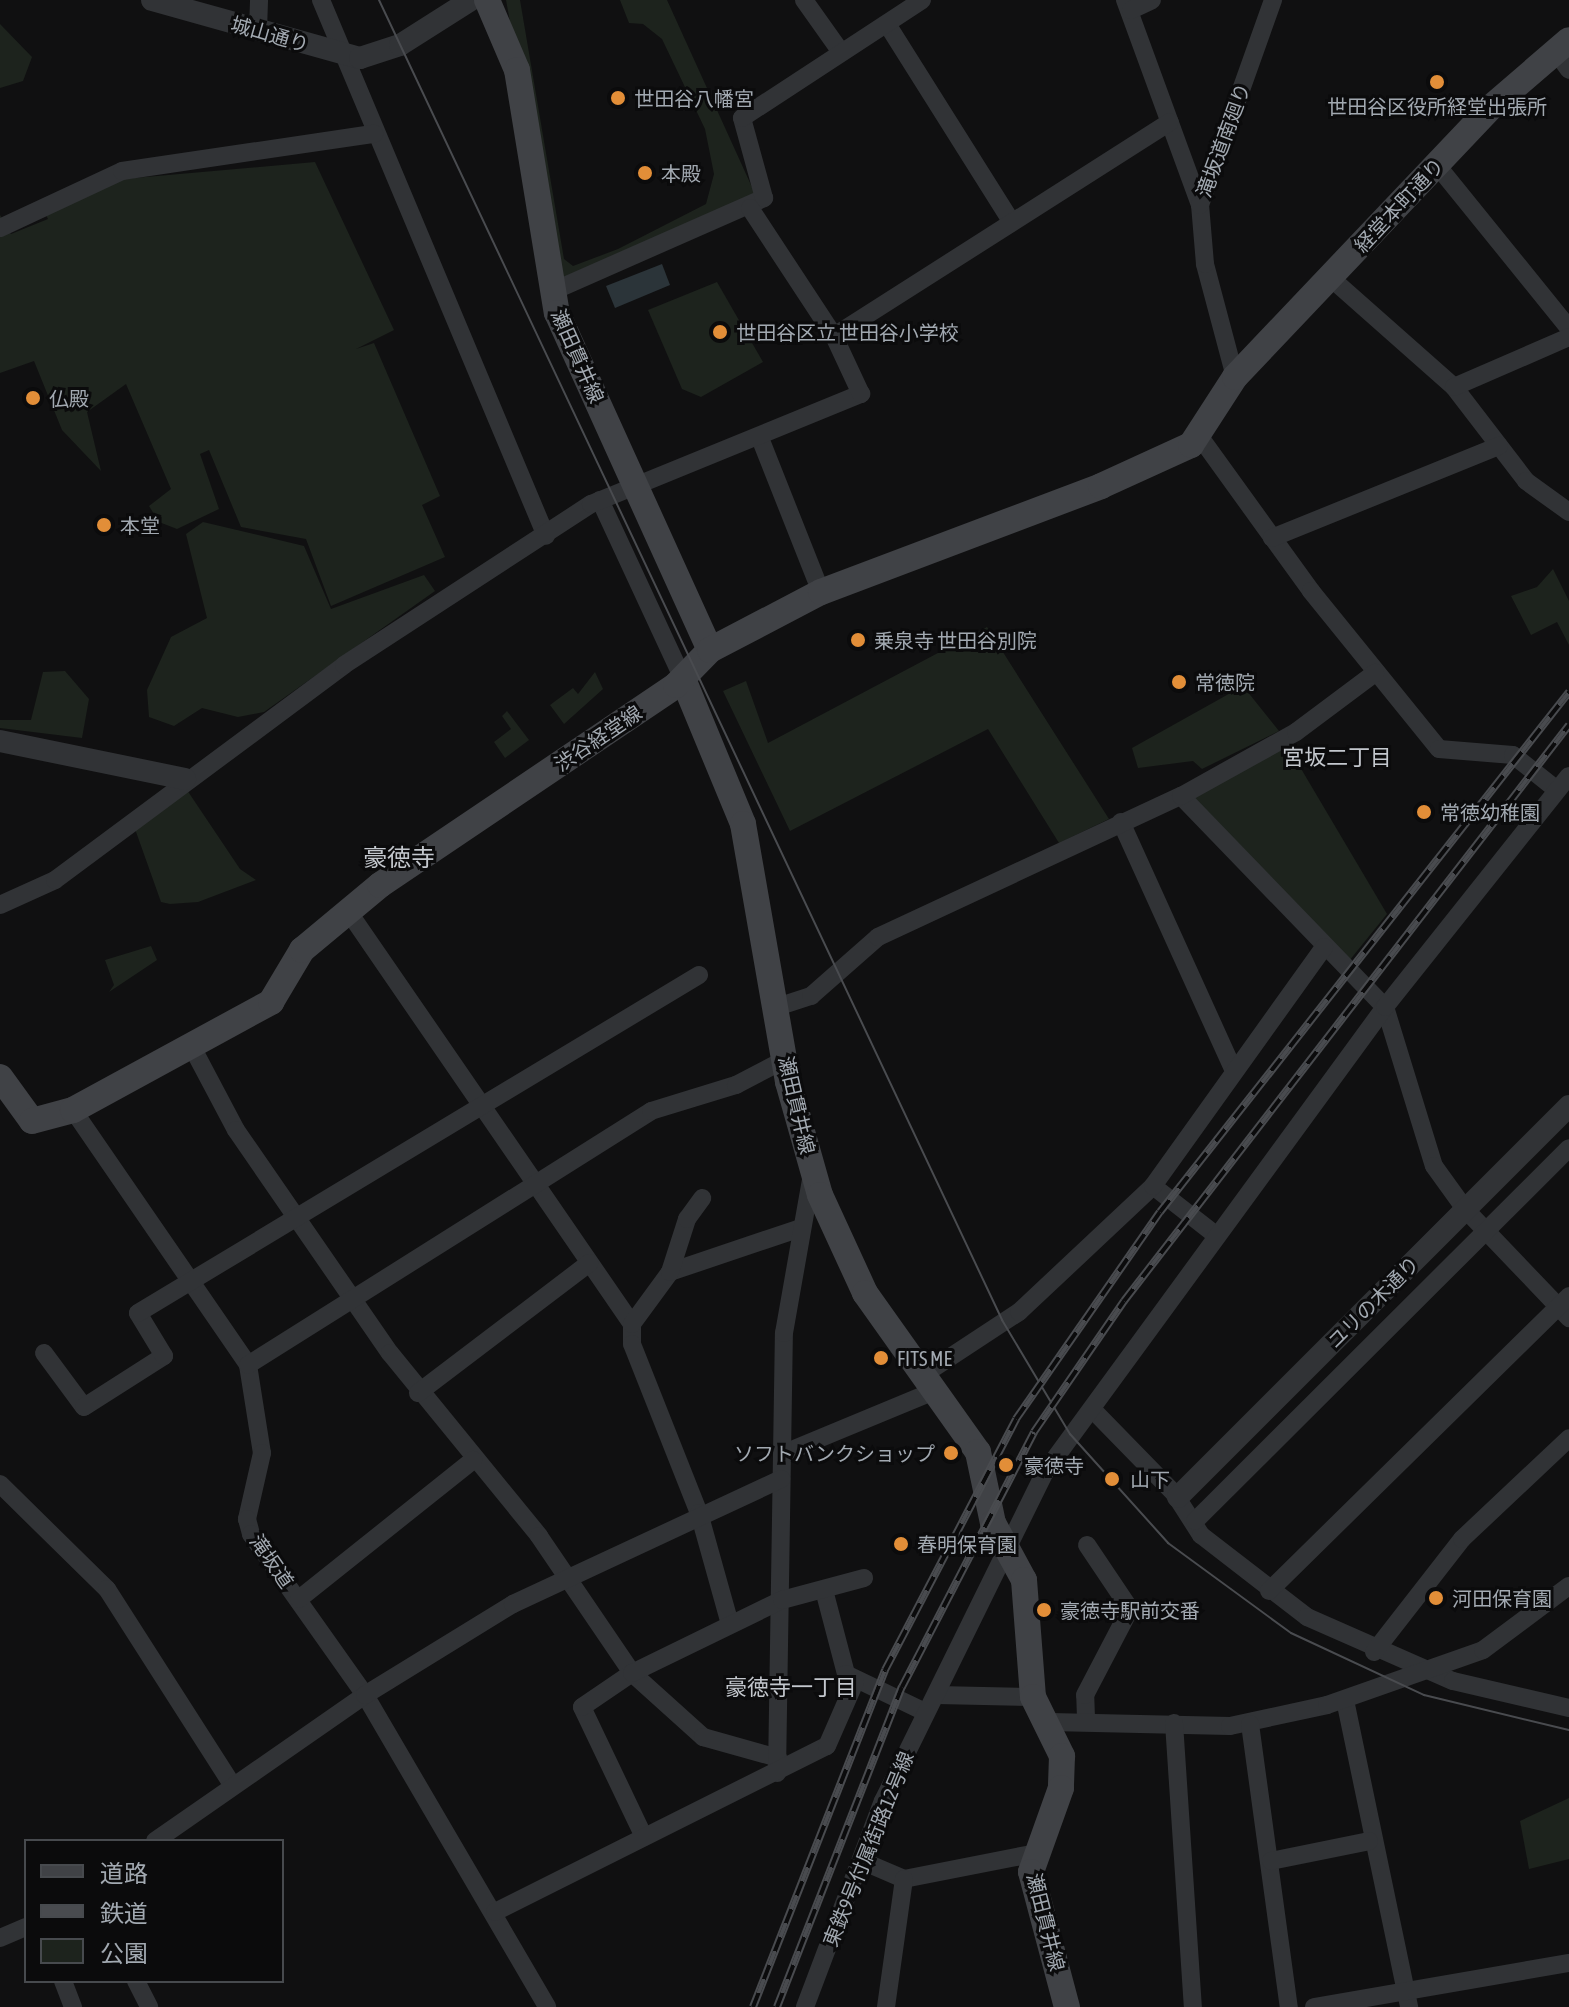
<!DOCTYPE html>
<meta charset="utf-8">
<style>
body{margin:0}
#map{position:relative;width:1569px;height:2007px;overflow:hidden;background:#101011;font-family:"Asap Condensed","Noto Sans JP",sans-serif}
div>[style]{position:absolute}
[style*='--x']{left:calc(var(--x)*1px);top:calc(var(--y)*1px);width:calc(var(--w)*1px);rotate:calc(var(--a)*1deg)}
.green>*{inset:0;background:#1d231d}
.water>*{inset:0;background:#2b3439}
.minor>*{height:18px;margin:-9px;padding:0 9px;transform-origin:9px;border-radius:9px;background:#313336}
.tertiary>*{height:22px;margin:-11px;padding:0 11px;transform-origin:11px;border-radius:11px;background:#313336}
.secondary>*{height:26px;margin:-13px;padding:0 13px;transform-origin:13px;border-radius:13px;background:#404246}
.tram>*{height:2px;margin:-1px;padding:0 1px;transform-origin:1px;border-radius:1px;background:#494b4f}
.rail>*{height:8px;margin-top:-4px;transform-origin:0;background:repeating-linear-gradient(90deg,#0b0b0c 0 15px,#494b4f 0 30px);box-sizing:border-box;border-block:2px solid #494b4f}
.dots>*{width:22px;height:22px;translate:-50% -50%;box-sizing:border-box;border:4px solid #0b0b0c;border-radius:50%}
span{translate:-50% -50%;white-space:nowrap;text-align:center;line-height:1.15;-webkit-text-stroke:6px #0b0b0c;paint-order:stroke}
.street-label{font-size:20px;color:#a2a9b1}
.poi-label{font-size:20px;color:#a2a9b1}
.left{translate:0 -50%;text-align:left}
.right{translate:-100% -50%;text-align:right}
.neighbourhood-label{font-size:22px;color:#c3c7cd}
.quarter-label{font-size:24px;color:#c3c7cd}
.legend{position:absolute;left:24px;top:1839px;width:260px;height:144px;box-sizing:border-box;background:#0b0b0c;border:2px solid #474a4e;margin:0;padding:10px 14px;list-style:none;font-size:24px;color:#a2a9b1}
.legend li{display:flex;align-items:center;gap:16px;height:40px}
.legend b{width:40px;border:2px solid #474a4e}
</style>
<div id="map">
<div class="green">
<i style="clip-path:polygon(506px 0,520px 0,564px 259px,573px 266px,618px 249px,706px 204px,714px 174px,705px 129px,662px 39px,643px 24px,629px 23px,620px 0,667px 0,756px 196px,558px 282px)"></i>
<i style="clip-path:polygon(0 24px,32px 57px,23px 81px,0 88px)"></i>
<i style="clip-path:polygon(315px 162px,394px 330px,356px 349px,374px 343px,440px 496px,422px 505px,445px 557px,331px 606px,306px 539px,241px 527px,209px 450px,200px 454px,219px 509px,177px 529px,159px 522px,149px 506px,171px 489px,126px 384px,87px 412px,101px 471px,62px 430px,34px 361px,0 373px,0 215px,11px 234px,48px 219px,44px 211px,123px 179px)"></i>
<i style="clip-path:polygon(717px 282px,763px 362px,701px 397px,682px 389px,648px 310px)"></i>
<i style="clip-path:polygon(203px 522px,304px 546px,331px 609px,424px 575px,435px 591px,264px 712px,238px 717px,202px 708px,174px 726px,149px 717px,147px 690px,171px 637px,207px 618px,186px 534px)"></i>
<i style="clip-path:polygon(1553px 569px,1569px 601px,1569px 645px,1557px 622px,1531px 635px,1511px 596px,1537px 587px)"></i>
<i style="clip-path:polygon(987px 627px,1109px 819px,1059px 843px,988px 729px,790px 831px,723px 691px,746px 681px,768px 743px)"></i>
<i style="clip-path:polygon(65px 671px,89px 699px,82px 738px,0 728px,0 720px,31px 720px,43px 672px)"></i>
<i style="clip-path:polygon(595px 672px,603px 689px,564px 724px,550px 705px,573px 688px,578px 694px)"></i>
<i style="clip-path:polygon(1243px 686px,1279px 731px,1202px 769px,1193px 761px,1138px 768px,1132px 748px)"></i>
<i style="clip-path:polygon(507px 711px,529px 740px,505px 758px,494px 742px,511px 729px,502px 716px)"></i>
<i style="clip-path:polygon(1287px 745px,1387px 914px,1349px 961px,1194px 803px,1195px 794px)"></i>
<i style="clip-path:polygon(187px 790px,240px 869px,256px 880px,198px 902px,170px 904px,161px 902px,135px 829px)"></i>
<i style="clip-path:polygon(151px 946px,157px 960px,109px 992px,114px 985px,105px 960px)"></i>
<i style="clip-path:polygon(1569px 1798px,1569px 1859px,1529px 1869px,1520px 1821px)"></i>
</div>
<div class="water">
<i style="clip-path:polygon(662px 264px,670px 285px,615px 308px,606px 286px)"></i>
</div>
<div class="minor">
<i style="--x:321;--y:0;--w:581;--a:67.23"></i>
<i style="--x:804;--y:0;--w:64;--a:54.6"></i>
<i style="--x:1125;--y:0;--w:218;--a:69.9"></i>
<i style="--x:1131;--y:10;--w:23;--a:-25"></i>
<i style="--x:887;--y:24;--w:233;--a:57.8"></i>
<i style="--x:258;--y:30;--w:30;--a:-88"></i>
<i style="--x:1556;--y:52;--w:22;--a:54"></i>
<i style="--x:1436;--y:164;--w:211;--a:51"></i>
<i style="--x:0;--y:228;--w:135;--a:-25"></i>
<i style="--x:122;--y:171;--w:255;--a:-8.4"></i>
<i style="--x:1332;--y:279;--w:163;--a:41.5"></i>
<i style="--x:1454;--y:387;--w:118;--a:52.5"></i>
<i style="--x:1526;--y:481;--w:53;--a:35.8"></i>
<i style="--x:551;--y:292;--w:233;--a:-23.8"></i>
<i style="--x:764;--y:198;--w:83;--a:-105.4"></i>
<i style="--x:742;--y:118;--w:215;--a:-33.2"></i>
<i style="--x:834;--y:336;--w:398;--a:-32.5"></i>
<i style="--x:1235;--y:377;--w:117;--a:-104.9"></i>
<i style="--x:1205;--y:264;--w:59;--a:-94.8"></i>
<i style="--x:1200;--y:205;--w:218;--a:-70.4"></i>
<i style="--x:1454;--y:387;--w:125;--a:-23.5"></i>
<i style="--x:1200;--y:437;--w:190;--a:54.2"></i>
<i style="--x:1311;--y:591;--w:203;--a:51"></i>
<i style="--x:1439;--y:749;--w:74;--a:4.6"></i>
<i style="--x:1513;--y:755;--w:56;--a:38.5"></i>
<i style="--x:760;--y:438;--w:166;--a:68.4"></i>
<i style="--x:600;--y:500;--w:197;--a:65.1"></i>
<i style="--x:1272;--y:538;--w:245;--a:-22.1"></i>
<i style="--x:1181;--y:796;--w:293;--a:46"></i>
<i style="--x:1385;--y:1007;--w:166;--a:72.9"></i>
<i style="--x:1434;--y:1166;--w:53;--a:54.2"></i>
<i style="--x:1465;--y:1209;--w:151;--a:46.3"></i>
<i style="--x:1121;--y:822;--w:273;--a:65.6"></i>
<i style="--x:0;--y:905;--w:60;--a:-24.4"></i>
<i style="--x:55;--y:880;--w:360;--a:-36.6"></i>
<i style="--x:344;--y:665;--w:295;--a:-33.1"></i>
<i style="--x:591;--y:504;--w:292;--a:-22.2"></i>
<i style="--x:861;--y:394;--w:64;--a:-115"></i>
<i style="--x:834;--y:336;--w:153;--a:-123.3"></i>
<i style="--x:348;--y:911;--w:501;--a:55.49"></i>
<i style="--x:632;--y:1324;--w:20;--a:90"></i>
<i style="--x:632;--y:1344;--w:182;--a:68.4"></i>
<i style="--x:699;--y:1513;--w:115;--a:74.4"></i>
<i style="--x:780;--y:1006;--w:33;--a:-18"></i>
<i style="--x:811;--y:996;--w:89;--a:-41.4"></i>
<i style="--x:878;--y:937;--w:334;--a:-25"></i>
<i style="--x:1181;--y:796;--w:132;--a:-29.1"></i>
<i style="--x:1296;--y:732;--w:99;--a:-36.8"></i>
<i style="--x:191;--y:1045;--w:96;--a:62.1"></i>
<i style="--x:236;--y:1130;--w:271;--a:55.4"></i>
<i style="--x:390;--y:1353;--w:236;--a:50.8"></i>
<i style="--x:539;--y:1536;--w:166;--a:55.8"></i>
<i style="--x:632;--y:1673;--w:96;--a:42"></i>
<i style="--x:703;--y:1737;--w:78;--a:15.6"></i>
<i style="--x:73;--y:1110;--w:309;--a:55.5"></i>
<i style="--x:248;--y:1365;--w:89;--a:81"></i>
<i style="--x:262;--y:1453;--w:68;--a:102.8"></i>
<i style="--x:247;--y:1519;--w:16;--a:75"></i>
<i style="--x:251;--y:1534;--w:197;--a:54.7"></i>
<i style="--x:365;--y:1695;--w:361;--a:59.7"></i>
<i style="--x:1153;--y:1186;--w:81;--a:38"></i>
<i style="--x:670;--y:1272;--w:138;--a:-18.6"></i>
<i style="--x:632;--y:1324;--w:64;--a:-53.8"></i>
<i style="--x:670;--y:1272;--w:56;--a:-72.2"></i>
<i style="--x:687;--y:1219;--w:26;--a:-54"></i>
<i style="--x:44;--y:1353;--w:67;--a:53.5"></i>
<i style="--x:84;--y:1407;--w:95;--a:-32.5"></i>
<i style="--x:164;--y:1356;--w:50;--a:-121.2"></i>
<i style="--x:138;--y:1313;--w:655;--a:-31.07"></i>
<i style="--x:248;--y:1365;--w:476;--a:-32.2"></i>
<i style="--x:651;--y:1111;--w:89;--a:-17"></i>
<i style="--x:736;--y:1085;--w:54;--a:-27.5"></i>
<i style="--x:923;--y:1375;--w:115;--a:-33.3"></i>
<i style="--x:1019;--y:1312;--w:184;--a:-43.2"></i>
<i style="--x:1153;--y:1186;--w:294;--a:-54.4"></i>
<i style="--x:418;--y:1393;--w:215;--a:-37.2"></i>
<i style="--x:1092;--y:1409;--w:117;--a:45.7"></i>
<i style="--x:1174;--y:1493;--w:50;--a:57.3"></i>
<i style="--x:1201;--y:1535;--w:134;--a:37.7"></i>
<i style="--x:1307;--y:1617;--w:159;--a:23.7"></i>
<i style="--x:1453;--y:1681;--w:119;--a:13.1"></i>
<i style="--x:782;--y:1454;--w:165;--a:-22.5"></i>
<i style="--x:0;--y:1484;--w:150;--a:44.5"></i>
<i style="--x:107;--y:1589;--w:234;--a:57.4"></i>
<i style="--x:1195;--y:1521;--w:528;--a:-44.92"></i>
<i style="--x:824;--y:1590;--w:87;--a:75.3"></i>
<i style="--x:846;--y:1674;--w:88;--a:25.7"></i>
<i style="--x:1269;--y:1591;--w:421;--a:-44.5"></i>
<i style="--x:299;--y:1599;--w:223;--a:-38.6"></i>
<i style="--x:1374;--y:1652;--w:143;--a:-52.1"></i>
<i style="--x:1462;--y:1539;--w:147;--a:-43.3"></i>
<i style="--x:937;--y:1695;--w:96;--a:1.2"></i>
<i style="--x:1345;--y:1700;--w:314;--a:78.2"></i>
<i style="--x:1086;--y:1718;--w:23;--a:-92"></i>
<i style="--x:1085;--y:1695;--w:97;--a:-62.4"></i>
<i style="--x:1130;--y:1609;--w:77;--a:-123.9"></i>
<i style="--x:1050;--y:1722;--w:180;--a:1.3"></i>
<i style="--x:1230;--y:1726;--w:99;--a:-12.2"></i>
<i style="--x:1327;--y:1705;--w:165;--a:-19.4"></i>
<i style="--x:1483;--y:1650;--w:107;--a:-36.7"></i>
<i style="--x:1174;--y:1723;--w:285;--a:86.2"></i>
<i style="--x:1250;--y:1724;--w:286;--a:82.2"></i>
<i style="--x:777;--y:1773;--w:440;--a:-89.1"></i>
<i style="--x:784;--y:1333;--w:160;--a:-80"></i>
<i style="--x:644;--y:1837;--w:144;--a:-115.5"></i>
<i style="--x:582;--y:1707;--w:60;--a:-34.2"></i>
<i style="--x:632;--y:1673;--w:167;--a:-26"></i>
<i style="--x:782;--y:1600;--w:85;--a:-15"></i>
<i style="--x:155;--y:1841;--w:256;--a:-34.8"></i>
<i style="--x:365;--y:1695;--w:174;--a:-31.6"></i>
<i style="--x:513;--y:1604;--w:296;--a:-25"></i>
<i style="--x:862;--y:1861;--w:46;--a:23.2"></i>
<i style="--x:904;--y:1879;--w:130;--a:-11.1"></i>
<i style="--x:1271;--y:1861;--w:100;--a:-11.5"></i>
<i style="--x:495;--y:1912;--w:371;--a:-26.6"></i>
<i style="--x:827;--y:1746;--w:70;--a:-66.4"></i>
<i style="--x:0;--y:1938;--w:28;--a:-23"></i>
<i style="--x:63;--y:1981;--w:28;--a:69"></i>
<i style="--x:136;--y:1981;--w:29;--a:63"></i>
<i style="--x:805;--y:2007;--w:220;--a:-69.3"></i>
<i style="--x:883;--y:1801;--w:367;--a:-63.8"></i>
<i style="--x:1045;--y:1472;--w:576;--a:-53.83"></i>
<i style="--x:1385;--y:1007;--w:295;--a:-51.5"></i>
<i style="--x:886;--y:2007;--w:129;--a:-82"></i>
<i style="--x:1314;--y:2007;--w:259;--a:-9.8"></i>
</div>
<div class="tertiary">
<i style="--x:152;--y:0;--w:216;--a:15.6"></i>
<i style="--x:360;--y:58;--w:42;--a:-18"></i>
<i style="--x:400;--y:45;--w:84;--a:-32.4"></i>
<i style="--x:0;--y:741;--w:189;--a:11.6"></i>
<i style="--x:1178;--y:1497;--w:553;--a:-45"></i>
</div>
<div class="secondary">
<i style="--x:487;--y:0;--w:76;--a:66.8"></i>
<i style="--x:517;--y:70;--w:246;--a:80.7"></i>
<i style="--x:557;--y:313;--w:370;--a:65.6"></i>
<i style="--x:683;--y:679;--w:157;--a:67.5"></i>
<i style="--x:743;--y:824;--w:262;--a:80.1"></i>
<i style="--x:788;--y:1082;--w:117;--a:74.2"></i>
<i style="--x:820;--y:1195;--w:108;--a:65.3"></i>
<i style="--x:865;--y:1293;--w:195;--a:54.6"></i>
<i style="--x:978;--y:1452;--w:73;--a:78.1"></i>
<i style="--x:993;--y:1523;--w:65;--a:61.5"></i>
<i style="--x:1024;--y:1580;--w:117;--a:85.6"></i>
<i style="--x:1033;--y:1697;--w:66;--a:63.8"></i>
<i style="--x:1062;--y:1756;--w:32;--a:92"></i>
<i style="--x:1061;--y:1788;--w:89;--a:109.7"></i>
<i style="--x:1031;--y:1872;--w:140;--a:75.1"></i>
<i style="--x:0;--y:1077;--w:54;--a:54"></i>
<i style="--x:32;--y:1121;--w:42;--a:-15"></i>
<i style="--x:73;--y:1110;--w:226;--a:-28.6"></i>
<i style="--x:271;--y:1002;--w:61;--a:-59.2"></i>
<i style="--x:302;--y:950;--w:102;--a:-39.8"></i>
<i style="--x:380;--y:885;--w:357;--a:-34"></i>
<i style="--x:676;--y:685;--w:49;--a:-45.8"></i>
<i style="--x:710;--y:650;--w:125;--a:-27.6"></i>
<i style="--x:821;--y:592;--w:299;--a:-20.7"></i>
<i style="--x:1101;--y:486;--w:99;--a:-24.5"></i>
<i style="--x:1191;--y:445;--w:81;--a:-57.1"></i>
<i style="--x:1235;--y:377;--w:371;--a:-46.5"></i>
<i style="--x:1490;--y:108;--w:104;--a:-40.7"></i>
</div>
<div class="tram">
<i style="--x:379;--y:0;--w:1460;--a:64.73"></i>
<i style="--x:1002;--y:1320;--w:133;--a:59.2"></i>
<i style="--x:1070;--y:1434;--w:147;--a:48"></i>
<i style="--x:1168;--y:1543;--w:152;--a:36.2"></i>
<i style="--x:1291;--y:1633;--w:147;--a:25"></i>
<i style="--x:1424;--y:1695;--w:149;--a:13.6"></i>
</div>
<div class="rail">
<i style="--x:753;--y:2007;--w:362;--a:-68.6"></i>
<i style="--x:885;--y:1670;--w:283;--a:-62.4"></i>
<i style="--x:1016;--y:1419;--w:252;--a:-55.2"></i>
<i style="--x:1160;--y:1212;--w:662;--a:-51.81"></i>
<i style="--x:777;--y:2007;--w:344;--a:-68.7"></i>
<i style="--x:902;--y:1687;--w:287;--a:-62.6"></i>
<i style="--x:1034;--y:1432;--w:159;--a:-55.5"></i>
<i style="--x:1124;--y:1301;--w:728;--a:-52.31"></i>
</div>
<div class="dots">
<i style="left:1437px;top:82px;background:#e28e38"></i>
<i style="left:618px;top:98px;background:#e28e38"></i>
<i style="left:645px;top:173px;background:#e28e38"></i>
<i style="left:720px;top:332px;background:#e28e38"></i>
<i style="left:33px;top:398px;background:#e28e38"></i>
<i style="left:104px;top:525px;background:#e28e38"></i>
<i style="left:858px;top:640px;background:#e28e38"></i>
<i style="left:1179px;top:682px;background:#e28e38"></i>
<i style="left:1424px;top:812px;background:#e28e38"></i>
<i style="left:881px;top:1358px;background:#e28e38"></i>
<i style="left:951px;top:1453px;background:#e28e38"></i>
<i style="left:1006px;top:1465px;background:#e28e38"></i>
<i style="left:1112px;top:1479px;background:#e28e38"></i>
<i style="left:901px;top:1544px;background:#e28e38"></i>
<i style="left:1436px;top:1598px;background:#e28e38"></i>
<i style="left:1044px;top:1610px;background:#e28e38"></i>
</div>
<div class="street-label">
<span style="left:270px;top:34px;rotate:16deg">城山通り</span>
<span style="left:1223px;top:140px;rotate:-70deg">滝坂道南廻り</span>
<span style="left:1399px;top:205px;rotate:-47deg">経堂本町通り</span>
<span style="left:578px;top:356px;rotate:66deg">瀬田貫井線</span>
<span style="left:598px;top:738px;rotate:-34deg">渋谷経堂線</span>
<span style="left:797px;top:1105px;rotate:77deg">瀬田貫井線</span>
<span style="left:1373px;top:1302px;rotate:-45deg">ユリの木通り</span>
<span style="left:272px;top:1561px;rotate:55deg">滝坂道</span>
<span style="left:868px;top:1849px;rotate:-68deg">東鉄9号付属街路12号線</span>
<span style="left:1046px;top:1922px;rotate:76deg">瀬田貫井線</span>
</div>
<div class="poi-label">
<span class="left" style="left:634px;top:98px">世田谷八幡宮</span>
<span style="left:1437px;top:106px">世田谷区役所経堂出張所</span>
<span class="left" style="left:661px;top:173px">本殿</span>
<span class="left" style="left:736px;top:332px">世田谷区立 世田谷小学校</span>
<span class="left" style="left:49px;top:398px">仏殿</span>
<span class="left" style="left:120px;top:525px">本堂</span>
<span class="left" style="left:874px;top:640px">乗泉寺 世田谷別院</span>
<span class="left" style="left:1195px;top:682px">常徳院</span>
<span class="left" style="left:1440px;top:812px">常徳幼稚園</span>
<span class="left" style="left:897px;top:1358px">FITS ME</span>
<span class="right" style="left:935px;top:1453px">ソフトバンクショップ</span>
<span class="left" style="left:1024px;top:1465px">豪徳寺</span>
<span class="left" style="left:1130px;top:1479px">山下</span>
<span class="left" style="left:917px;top:1544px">春明保育園</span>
<span class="left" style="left:1452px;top:1598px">河田保育園</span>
<span class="left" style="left:1060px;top:1610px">豪徳寺駅前交番</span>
</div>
<div class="neighbourhood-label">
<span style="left:1337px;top:758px">宮坂二丁目</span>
<span style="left:791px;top:1688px">豪徳寺一丁目</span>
</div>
<div class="quarter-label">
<span style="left:399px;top:858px">豪徳寺</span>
</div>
<ul class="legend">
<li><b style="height:10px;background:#404246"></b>道路</li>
<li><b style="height:10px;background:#494b4f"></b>鉄道</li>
<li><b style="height:22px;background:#1d231d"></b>公園</li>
</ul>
</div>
